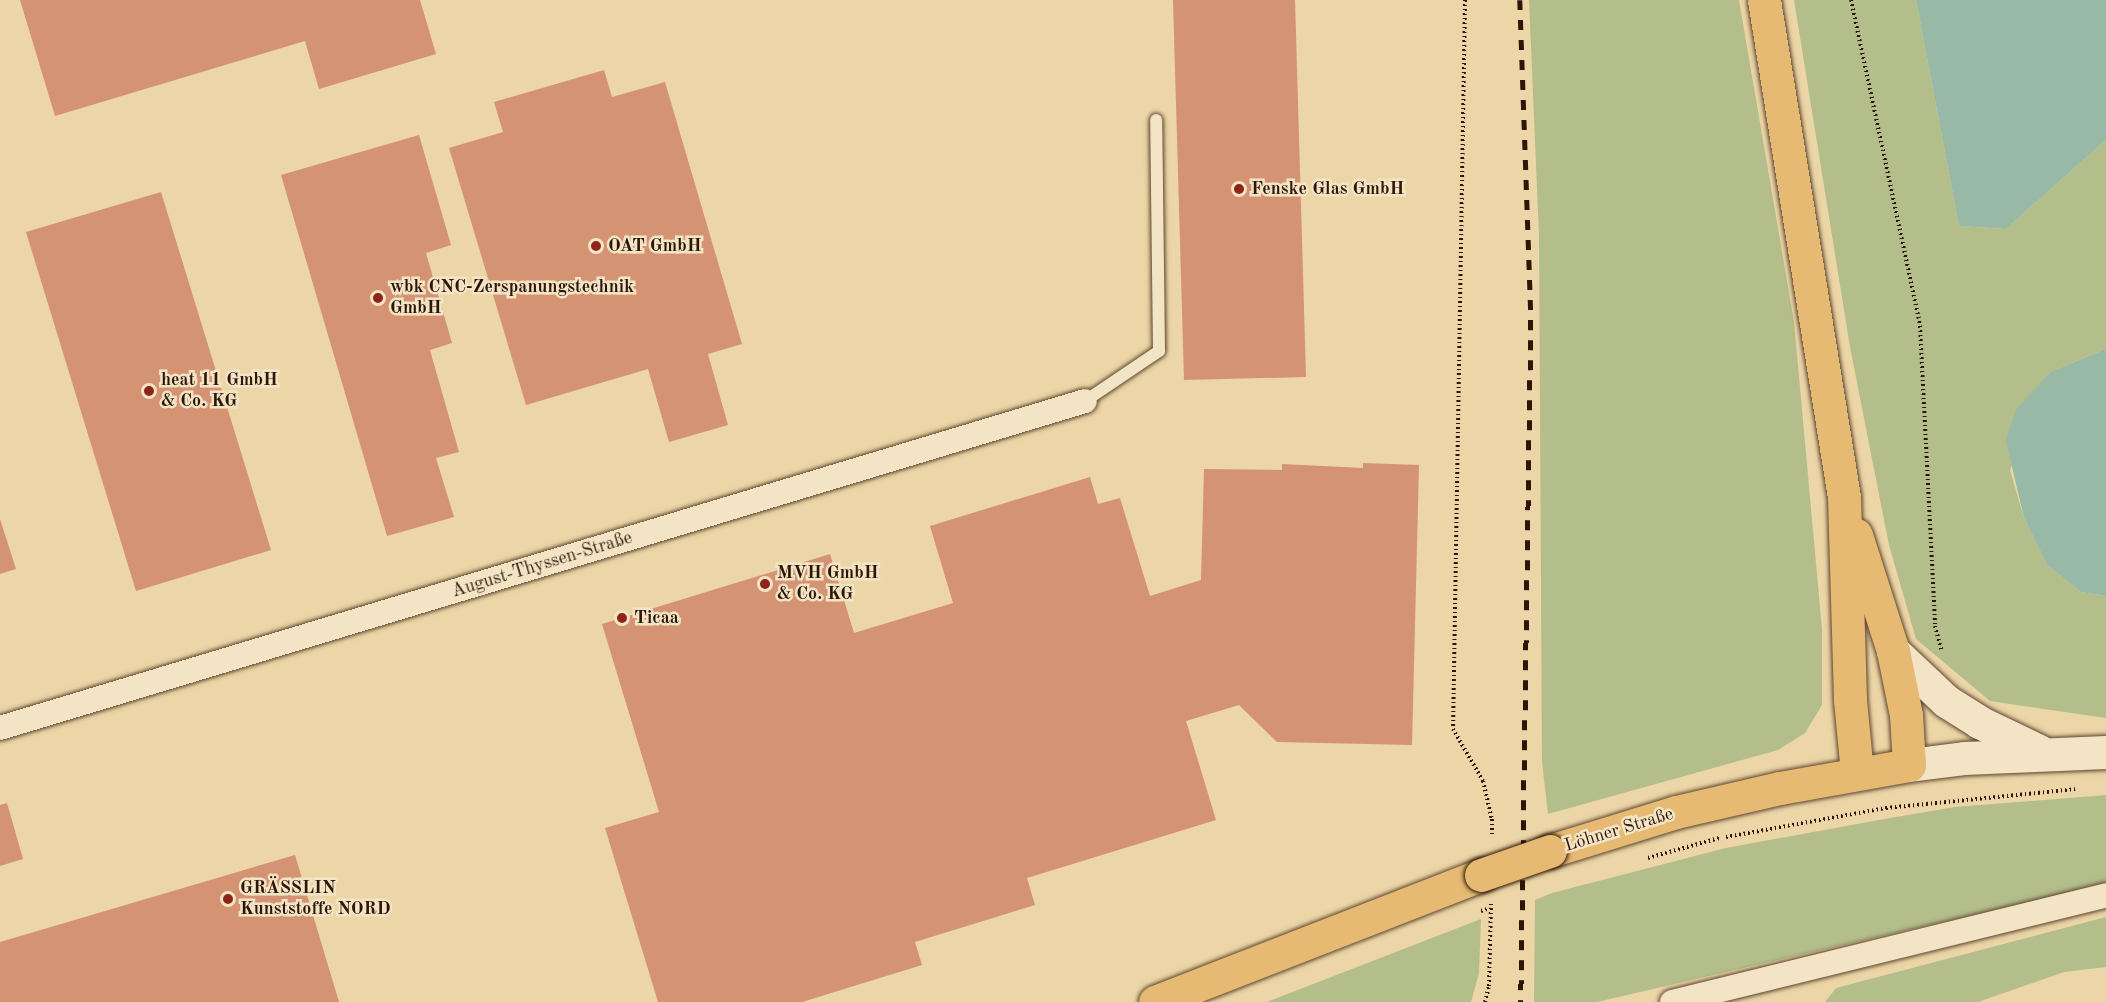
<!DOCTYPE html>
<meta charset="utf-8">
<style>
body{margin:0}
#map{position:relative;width:2106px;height:1002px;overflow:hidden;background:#ecd5a6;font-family:"Old Standard TT",serif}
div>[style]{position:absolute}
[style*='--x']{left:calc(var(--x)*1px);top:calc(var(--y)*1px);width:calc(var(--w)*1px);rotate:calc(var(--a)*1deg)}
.green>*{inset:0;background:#b3be8a}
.water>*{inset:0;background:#99b9a7}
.building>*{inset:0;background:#d49372}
.path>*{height:4px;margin-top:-2px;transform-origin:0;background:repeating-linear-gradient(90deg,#2d1607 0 1.5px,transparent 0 4.5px)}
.roads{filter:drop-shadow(0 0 2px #5d462f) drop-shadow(0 0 2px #5d462f)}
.lane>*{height:12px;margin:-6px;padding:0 6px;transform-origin:6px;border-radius:6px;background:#f3e4c5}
.street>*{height:24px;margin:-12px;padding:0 12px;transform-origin:12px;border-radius:12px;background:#f3e4c5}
.secondary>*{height:33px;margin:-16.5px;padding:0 16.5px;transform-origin:16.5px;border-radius:16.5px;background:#f3e4c5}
.primary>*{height:33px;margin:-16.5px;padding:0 16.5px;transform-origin:16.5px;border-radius:16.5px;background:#e6ba73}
.rail>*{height:4.5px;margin-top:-2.25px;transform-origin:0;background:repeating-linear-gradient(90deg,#2d1607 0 10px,transparent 0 20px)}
.path-bridge>*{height:4px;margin-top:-2px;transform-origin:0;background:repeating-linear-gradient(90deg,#2d1607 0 1.5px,transparent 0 4.5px)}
.bridges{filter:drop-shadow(0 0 2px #2d1607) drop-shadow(0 0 2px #2d1607)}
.primary-bridge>*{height:33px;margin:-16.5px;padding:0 16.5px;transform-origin:16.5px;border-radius:16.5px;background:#e6ba73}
.dots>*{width:16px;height:16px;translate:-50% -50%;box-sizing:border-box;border:3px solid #f3e4c5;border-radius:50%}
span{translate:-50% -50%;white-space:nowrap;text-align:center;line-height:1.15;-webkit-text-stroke:5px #f3e4c5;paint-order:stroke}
.poi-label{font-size:18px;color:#2d1607;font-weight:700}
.left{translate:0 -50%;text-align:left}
.street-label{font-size:18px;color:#2d1607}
</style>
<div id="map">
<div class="green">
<i style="clip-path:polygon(1529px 0,1739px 0,1794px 322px,1822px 629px,1822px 705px,1805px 733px,1778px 750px,1548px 814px,1542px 762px,1539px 235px)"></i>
<i style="clip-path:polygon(1794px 0,1916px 0,1959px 226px,2006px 229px,2106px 140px,2106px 349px,2052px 371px,2010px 470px,2024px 518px,2047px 565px,2081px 592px,2106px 596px,2106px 718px,1990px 701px,1916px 639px,1889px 545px,1850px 347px)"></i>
<i style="clip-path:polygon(2106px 795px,2106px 884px,1597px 1002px,1534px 1002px,1535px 900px,1552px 893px,1726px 848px,1890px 818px,1955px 807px)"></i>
<i style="clip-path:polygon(2106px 917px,2106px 967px,2064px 972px,1978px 1002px,1825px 1002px,1836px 988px)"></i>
<i style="clip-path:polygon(1481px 919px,1479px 973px,1471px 1002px,1267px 1002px)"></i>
</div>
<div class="water">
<i style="clip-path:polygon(1916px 0,2106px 0,2106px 140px,2006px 229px,1959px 226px)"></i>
<i style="clip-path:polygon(2106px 349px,2106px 596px,2081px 592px,2047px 565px,2024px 518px,2006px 441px,2016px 409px,2052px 371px)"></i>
</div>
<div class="building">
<i style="clip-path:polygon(20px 0,420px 0,436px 54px,319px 89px,305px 41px,55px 116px)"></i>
<i style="clip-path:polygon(1173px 0,1295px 0,1306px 377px,1184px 380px)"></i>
<i style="clip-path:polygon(604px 70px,612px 97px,665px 82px,742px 344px,708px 354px,728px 425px,669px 442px,648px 369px,526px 405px,449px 148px,503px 132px,494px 102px)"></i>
<i style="clip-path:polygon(419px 135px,451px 245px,426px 253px,452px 343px,430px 350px,459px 452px,436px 458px,454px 517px,387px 536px,281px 175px)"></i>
<i style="clip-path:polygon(161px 192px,271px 550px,136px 591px,26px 232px)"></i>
<i style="clip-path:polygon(1363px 463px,1419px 465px,1412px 745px,1277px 742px,1239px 705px,1186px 721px,1216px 820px,1027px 878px,1035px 905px,915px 942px,922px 965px,802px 1002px,658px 1002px,605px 828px,659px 812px,602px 624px,830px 554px,854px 633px,953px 603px,930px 526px,1090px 477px,1098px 504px,1120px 498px,1150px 596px,1201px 580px,1204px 469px,1282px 470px,1282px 464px,1363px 468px)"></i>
<i style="clip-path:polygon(0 519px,16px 569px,0 574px)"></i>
<i style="clip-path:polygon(7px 803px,23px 859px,0 866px,0 805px)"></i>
<i style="clip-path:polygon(295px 855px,339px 1002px,0 1002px,0 942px)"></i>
</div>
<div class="path">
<i style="--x:1465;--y:0;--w:729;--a:90.94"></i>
<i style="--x:1453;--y:729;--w:60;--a:60"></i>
<i style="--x:1483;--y:781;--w:39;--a:77"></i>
<i style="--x:1492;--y:819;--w:18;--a:90"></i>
<i style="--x:1851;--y:0;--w:333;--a:78"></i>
<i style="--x:1920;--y:326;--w:300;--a:87.1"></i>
<i style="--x:1935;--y:626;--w:24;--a:75"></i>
<i style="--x:1726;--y:837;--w:163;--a:-10.3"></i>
<i style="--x:1886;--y:808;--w:190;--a:-5.7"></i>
<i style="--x:1648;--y:858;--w:74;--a:-15.7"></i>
<i style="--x:1485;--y:1002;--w:16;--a:-76"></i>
<i style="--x:1489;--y:986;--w:82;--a:-88.6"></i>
</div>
<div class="roads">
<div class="lane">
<i style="--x:1085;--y:401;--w:89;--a:-34"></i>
<i style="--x:1159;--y:351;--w:231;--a:-90.7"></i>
</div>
<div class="street">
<i style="--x:0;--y:728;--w:1133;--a:-16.77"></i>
<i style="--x:1672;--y:1002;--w:447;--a:-13.8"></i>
</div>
<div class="secondary">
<i style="--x:1893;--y:651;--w:73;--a:43.3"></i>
<i style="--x:1946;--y:701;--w:39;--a:32"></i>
<i style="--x:1979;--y:722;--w:67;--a:25.8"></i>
<i style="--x:1909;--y:765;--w:55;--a:-7.3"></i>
<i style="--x:1964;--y:758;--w:142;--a:-2.4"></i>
</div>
<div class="primary">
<i style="--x:1764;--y:0;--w:503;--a:80.86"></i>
<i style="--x:1844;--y:497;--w:203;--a:88.3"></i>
<i style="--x:1850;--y:700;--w:73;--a:84.5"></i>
<i style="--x:1550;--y:851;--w:132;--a:-17.2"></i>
<i style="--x:1676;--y:812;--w:107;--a:-13"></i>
<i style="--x:1780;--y:788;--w:131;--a:-10.1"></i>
<i style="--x:1909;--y:765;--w:50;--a:-93.4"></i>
<i style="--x:1906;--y:715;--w:65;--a:-101.5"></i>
<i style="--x:1893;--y:651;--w:122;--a:-107.7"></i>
<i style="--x:1155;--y:1002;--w:350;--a:-21.3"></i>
</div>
</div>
<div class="rail">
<i style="--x:1520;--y:0;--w:320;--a:88"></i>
<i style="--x:1531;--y:320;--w:682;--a:90.84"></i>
</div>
<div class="path-bridge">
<i style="--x:1481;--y:911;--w:9;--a:-18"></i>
</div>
<div class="bridges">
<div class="primary-bridge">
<i style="--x:1481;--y:875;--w:73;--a:-19.2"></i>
</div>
</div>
<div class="dots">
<i style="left:1239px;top:189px;background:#8f2418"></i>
<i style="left:596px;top:246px;background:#8f2418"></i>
<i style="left:378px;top:298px;background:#8f2418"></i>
<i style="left:149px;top:391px;background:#8f2418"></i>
<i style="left:765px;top:584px;background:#8f2418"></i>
<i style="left:622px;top:618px;background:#8f2418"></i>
<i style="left:228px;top:899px;background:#8f2418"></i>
</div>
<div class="poi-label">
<span class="left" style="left:1251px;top:189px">Fenske Glas GmbH</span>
<span class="left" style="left:608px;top:246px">OAT GmbH</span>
<span class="left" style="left:390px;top:298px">wbk CNC-Zerspanungstechnik<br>GmbH</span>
<span class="left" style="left:161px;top:391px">heat 11 GmbH<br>&amp; Co. KG</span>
<span class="left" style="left:777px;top:584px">MVH GmbH<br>&amp; Co. KG</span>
<span class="left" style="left:634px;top:618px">Ticaa</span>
<span class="left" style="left:240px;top:899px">GRÄSSLIN<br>Kunststoffe NORD</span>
</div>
<div class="street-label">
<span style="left:542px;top:565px;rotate:-17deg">August-Thyssen-Straße</span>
<span style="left:1619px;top:830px;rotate:-17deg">Löhner Straße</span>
</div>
</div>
